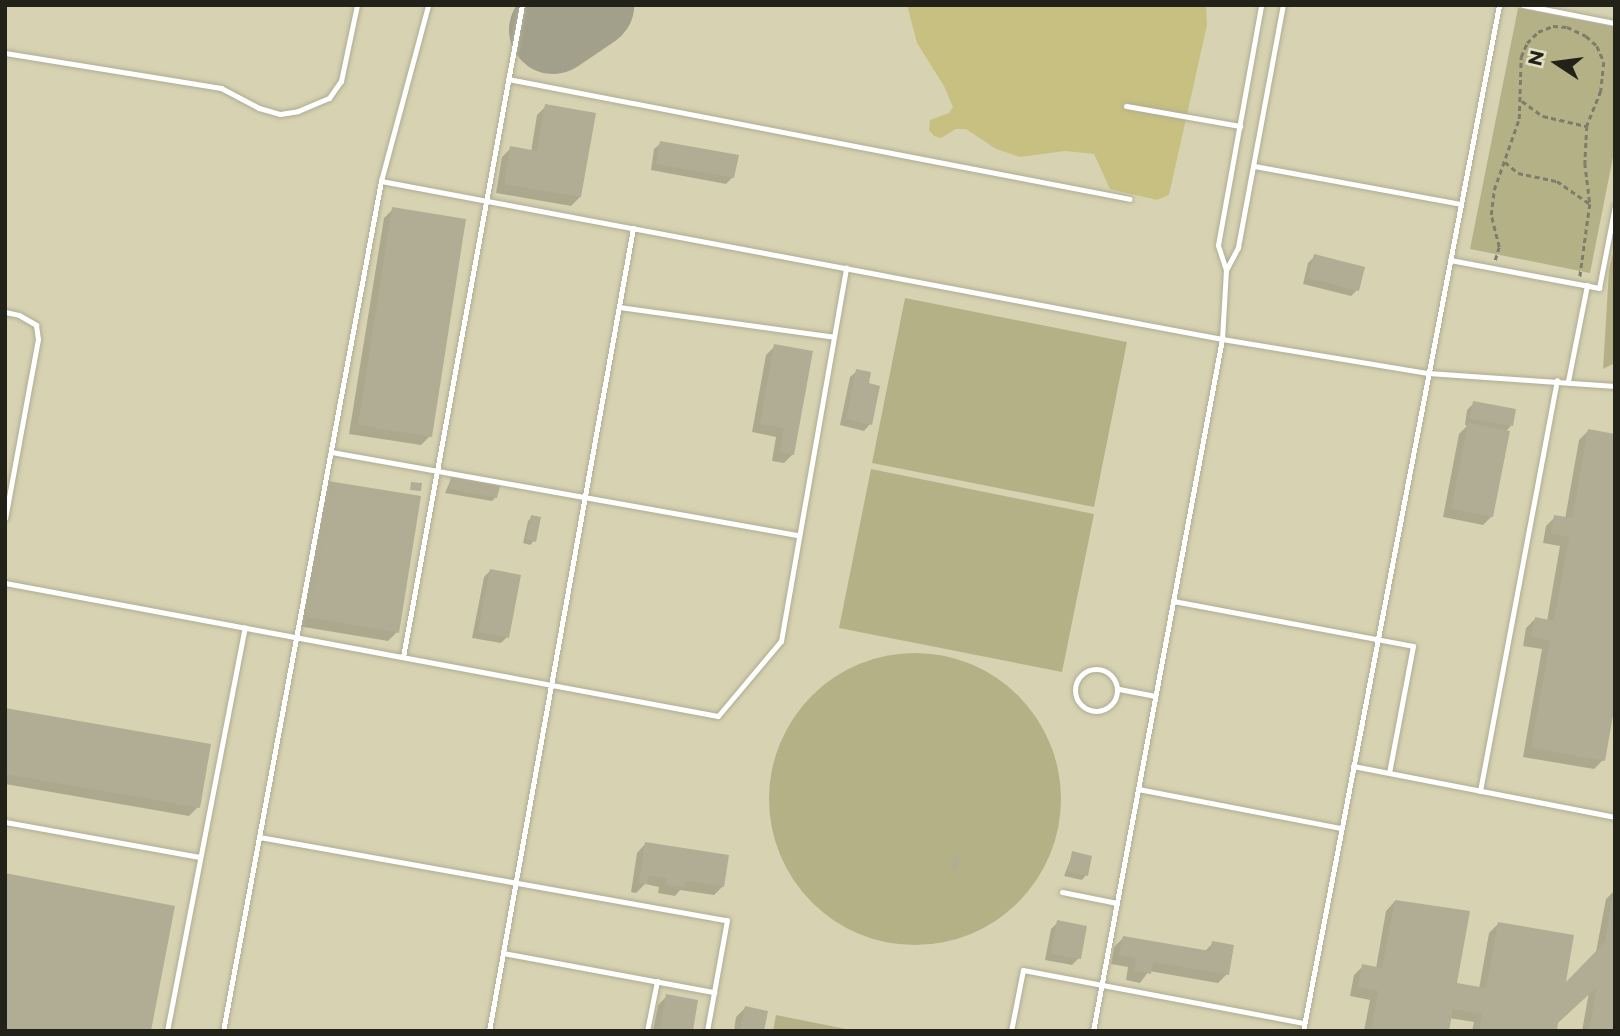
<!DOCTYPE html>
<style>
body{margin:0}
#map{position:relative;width:1620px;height:1036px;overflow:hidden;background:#e3e0c5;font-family:Montserrat,sans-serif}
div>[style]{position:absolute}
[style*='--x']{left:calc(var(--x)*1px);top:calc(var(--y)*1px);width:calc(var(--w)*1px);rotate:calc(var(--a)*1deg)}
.built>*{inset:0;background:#d7d3b2}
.green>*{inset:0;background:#b5b187}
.round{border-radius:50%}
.water>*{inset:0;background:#c8c081}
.shadow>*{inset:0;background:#0003}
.runway>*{height:88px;margin:-44px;padding:0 44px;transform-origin:44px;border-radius:44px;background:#a2a08a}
.building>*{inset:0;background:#b0ad94}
.path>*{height:2.5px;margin-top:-1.25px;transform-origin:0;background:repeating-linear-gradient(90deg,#7e7c6a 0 5px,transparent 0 8.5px)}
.roads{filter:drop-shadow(0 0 2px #afac93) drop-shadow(0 0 2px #afac93)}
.service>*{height:5px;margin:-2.5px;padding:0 2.5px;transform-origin:2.5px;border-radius:2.5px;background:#fff}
.service>.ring{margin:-2.5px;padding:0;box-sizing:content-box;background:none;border:5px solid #fff;border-radius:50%}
span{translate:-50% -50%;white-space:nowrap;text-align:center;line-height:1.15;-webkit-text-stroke:5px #e3e0c5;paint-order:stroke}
.frame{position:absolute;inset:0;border:7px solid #232218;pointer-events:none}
.north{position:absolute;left:1522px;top:28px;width:70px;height:70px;-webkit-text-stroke:5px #e3e0c5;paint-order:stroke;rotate:283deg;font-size:19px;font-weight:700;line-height:28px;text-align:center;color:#232218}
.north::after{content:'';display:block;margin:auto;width:24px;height:32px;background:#232218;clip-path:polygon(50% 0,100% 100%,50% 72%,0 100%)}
</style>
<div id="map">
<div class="built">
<i style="clip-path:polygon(5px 5px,1615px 5px,1615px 1031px,5px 1031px)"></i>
</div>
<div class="green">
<i style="clip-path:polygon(1518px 8px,1615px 27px,1615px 147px,1590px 273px,1470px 249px)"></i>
<i style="clip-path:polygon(1615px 244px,1615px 363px,1603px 369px,1609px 270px)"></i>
<i style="clip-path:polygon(905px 298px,1127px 342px,1094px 507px,872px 463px)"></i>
<i style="clip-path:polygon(871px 469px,1094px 514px,1062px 672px,839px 628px)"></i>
<i class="round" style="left:769px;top:653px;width:292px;height:292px"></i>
<i style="clip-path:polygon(776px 1015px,856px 1031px,773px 1031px)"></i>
</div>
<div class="water">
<i style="clip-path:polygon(907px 5px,1206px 5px,1207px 25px,1169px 195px,1157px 200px,1110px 189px,1094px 154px,1065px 151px,1020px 157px,996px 149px,966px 129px,956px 129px,941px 138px,934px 136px,929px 130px,930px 120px,949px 113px,953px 107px,944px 86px,917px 43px)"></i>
</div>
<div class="shadow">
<i style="clip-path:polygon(546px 106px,580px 197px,571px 206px,496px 193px,502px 157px,511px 148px,531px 152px,537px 115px)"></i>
<i style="clip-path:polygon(661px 143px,733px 177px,726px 184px,651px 170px,654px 149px)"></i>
<i style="clip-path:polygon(393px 209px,430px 436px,421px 445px,349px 434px,384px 218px)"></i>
<i style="clip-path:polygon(1315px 256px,1357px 290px,1351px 296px,1303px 284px,1308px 263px)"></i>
<i style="clip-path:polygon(775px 346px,793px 454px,784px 463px,772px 461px,776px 437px,752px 432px,766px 355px)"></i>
<i style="clip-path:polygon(857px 371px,867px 385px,870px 424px,864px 431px,840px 425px,850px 377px)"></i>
<i style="clip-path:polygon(1474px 403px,1511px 426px,1505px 432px,1492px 516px,1483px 525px,1443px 517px,1459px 434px,1467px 426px,1465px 425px,1467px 410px)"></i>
<i style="clip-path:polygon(1588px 431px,1603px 760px,1594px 769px,1523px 757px,1542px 649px,1523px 646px,1526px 628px,1535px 619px,1547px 621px,1560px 546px,1543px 543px,1546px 526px,1555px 517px,1565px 519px,1579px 440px)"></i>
<i style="clip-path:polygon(451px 479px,496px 497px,492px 501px,445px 493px)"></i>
<i style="clip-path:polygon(329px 483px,397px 632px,388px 641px,298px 626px,320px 492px)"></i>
<i style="clip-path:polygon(532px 517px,534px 541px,530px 545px,523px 543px,528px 521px)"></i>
<i style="clip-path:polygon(490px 571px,507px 637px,501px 643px,472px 638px,484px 577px)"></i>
<i style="clip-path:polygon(5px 709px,198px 807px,189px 816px,5px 784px)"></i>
<i style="clip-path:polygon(646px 843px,723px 886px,714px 895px,680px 890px,675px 896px,658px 893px,659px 887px,645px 884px,636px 893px,631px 892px,637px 853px)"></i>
<i style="clip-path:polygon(1073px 853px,1086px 875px,1082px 880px,1064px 876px)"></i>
<i style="clip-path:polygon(1615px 890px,1615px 1031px,1582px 1031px,1589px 992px,1557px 1023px,1555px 1031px,1472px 1031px,1474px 1022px,1449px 1018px,1447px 1031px,1364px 1031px,1370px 1000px,1350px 996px,1354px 975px,1363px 966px,1376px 968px,1386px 911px,1395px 901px,1455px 985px,1479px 989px,1489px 933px,1498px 924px,1563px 987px,1596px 952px,1606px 899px)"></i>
<i style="clip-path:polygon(1058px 922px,1079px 958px,1072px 965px,1045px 960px,1051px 929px)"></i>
<i style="clip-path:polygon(1123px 938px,1204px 952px,1213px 943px,1227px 974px,1218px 983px,1149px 971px,1140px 983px,1126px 980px,1128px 967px,1111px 964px,1114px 947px)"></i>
<i style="clip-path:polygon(667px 996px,691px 1031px,653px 1031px,658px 1005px)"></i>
<i style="clip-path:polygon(745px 1008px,763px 1031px,734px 1031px,736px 1017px)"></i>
</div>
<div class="runway">
<i style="--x:553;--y:30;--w:45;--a:-34"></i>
</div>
<div class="building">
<i style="clip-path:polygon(545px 104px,596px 113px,581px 197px,504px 184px,510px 146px,537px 151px)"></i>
<i style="clip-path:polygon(660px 141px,739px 155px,734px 178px,656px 164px)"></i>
<i style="clip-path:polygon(392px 207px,466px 219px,432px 437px,358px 425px)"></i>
<i style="clip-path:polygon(1314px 254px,1365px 267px,1359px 291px,1308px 278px)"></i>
<i style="clip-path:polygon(774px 344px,813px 351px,794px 455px,780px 452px,784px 428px,760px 424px)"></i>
<i style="clip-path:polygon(856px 369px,871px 372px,869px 383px,880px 386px,872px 425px,846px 419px)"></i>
<i style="clip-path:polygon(1473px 401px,1516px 409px,1513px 426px,1470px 419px)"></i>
<i style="clip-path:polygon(1468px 423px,1510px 431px,1493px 517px,1451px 509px)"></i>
<i style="clip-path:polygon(1588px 429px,1615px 434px,1615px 704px,1605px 761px,1531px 748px,1550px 641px,1531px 637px,1535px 617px,1554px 621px,1569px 537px,1551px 534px,1554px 515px,1572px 518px)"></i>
<i style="clip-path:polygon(451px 477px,500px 486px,497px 498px,449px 489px)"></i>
<i style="clip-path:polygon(328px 481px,421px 496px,399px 633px,306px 617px)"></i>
<i style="clip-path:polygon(411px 482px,422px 483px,421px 491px,410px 490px)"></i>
<i style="clip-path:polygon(531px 515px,541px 517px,536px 542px,526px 539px)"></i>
<i style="clip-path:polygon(490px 569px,521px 575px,509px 638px,478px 632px)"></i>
<i style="clip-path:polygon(5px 708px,211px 744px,200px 808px,5px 774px)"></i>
<i style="clip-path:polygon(645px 842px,729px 855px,724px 887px,686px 881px,685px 887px,666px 885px,667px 878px,649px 875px,647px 884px,639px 883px)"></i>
<i style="clip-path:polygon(1072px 851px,1092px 856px,1088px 876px,1068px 872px)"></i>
<i style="clip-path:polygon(954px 856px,960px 857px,957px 870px,951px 869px)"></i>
<i style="clip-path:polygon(5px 873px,175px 906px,151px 1031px,5px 1031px)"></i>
<i style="clip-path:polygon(1613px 894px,1615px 1031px,1589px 1031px,1597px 987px,1558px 1023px,1557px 1031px,1479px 1031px,1482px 1014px,1453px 1009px,1449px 1031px,1371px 1031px,1378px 991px,1358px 987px,1362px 964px,1382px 968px,1395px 900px,1470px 911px,1457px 983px,1486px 988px,1498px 922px,1574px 935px,1566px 982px,1605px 942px)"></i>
<i style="clip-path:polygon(1057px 920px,1087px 926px,1081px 959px,1051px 954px)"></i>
<i style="clip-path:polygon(1123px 936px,1210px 951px,1212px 941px,1234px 945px,1229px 975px,1153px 962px,1151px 974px,1134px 971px,1136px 958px,1119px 955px)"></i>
<i style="clip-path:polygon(666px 994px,698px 1000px,693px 1031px,660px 1031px)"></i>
<i style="clip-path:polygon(745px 1006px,768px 1011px,764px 1031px,740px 1031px)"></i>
</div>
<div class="path">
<i style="--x:1522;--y:101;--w:26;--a:36"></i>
<i style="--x:1543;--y:116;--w:44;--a:13.1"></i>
<i style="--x:1505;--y:162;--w:17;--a:40"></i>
<i style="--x:1518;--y:173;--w:40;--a:12"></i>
<i style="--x:1557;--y:181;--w:40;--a:34.9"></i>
<i style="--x:1495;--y:260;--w:14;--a:-73"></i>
<i style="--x:1499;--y:247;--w:33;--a:-104"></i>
<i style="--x:1491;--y:215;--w:25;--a:-83"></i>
<i style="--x:1494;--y:190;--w:75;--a:-70.6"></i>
<i style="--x:1519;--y:119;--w:62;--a:-88.2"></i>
<i style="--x:1521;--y:57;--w:15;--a:-67"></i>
<i style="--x:1527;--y:43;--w:16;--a:-45"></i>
<i style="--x:1538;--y:32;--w:16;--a:-22"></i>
<i style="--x:1553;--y:26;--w:14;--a:4"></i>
<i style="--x:1567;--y:27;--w:21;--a:25"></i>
<i style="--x:1586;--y:36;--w:15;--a:42"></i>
<i style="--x:1597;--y:46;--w:17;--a:66"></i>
<i style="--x:1604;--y:62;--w:29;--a:96"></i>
<i style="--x:1601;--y:91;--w:38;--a:112"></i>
<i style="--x:1587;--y:126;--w:37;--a:93"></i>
<i style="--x:1585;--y:163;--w:41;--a:83"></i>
<i style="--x:1590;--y:204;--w:74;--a:97.8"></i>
</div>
<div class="roads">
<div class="service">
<i style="--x:1523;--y:5;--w:94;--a:11.1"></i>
<i style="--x:5;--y:53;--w:219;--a:9.2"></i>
<i style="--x:221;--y:88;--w:43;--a:27.8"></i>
<i style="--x:259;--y:108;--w:22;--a:16"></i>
<i style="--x:280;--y:114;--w:18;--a:-9"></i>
<i style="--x:298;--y:111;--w:34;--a:-23"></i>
<i style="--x:329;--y:98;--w:21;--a:-55"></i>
<i style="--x:341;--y:81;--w:78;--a:-78.1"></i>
<i style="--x:508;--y:79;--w:633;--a:10.92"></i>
<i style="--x:1126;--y:106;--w:116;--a:10"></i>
<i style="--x:1254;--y:166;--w:210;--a:10.4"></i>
<i style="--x:381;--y:181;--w:856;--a:10.64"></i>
<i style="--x:1222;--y:339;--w:209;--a:9.4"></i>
<i style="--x:1428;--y:373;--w:187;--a:4"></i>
<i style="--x:1450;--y:260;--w:152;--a:10.6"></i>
<i style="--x:1599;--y:288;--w:84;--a:-79"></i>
<i style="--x:1226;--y:270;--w:26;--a:-62"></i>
<i style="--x:1238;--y:247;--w:246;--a:-79.5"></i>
<i style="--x:619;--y:307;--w:217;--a:7.9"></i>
<i style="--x:5;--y:312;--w:14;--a:12"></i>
<i style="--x:19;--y:315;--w:20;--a:30"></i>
<i style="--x:36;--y:325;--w:14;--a:82"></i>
<i style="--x:38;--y:339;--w:182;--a:100.4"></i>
<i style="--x:1568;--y:381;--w:98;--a:-78.8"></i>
<i style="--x:331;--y:452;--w:475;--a:10.1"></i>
<i style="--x:5;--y:583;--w:725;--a:10.57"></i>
<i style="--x:718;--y:716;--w:98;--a:-50"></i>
<i style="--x:781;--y:641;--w:379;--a:-80.1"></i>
<i style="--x:1173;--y:601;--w:244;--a:10.6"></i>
<i style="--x:1413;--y:646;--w:129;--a:100.7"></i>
<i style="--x:403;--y:657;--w:663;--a:-79.66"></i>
<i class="ring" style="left:1075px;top:669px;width:37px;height:37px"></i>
<i style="--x:1119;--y:689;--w:37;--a:11"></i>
<i style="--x:1353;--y:766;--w:267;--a:11"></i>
<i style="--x:1138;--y:789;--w:207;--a:10.9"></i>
<i style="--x:1480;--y:791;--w:418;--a:-79.4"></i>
<i style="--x:5;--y:822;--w:198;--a:10.2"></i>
<i style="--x:259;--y:837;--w:475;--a:10.1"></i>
<i style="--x:727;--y:920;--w:113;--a:100.2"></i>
<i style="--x:1062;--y:892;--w:56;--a:11.3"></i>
<i style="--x:503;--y:953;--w:215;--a:10.5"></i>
<i style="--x:167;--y:1031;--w:411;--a:-79.1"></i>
<i style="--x:223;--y:1031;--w:865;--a:-79.47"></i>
<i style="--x:381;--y:181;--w:182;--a:-75"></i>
<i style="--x:489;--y:1031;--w:816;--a:-79.83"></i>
<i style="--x:647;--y:1031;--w:51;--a:-78.7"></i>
<i style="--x:1011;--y:1031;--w:62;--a:-78.9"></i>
<i style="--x:1023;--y:970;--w:286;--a:10.7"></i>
<i style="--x:1093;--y:1031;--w:704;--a:-79.44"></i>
<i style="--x:1222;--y:339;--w:69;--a:-86.7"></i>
<i style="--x:1226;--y:270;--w:26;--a:-108"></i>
<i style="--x:1218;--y:245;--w:244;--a:-79.8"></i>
<i style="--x:1303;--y:1031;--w:1045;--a:-79.18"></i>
</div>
</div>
<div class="frame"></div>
<div class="north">N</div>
</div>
